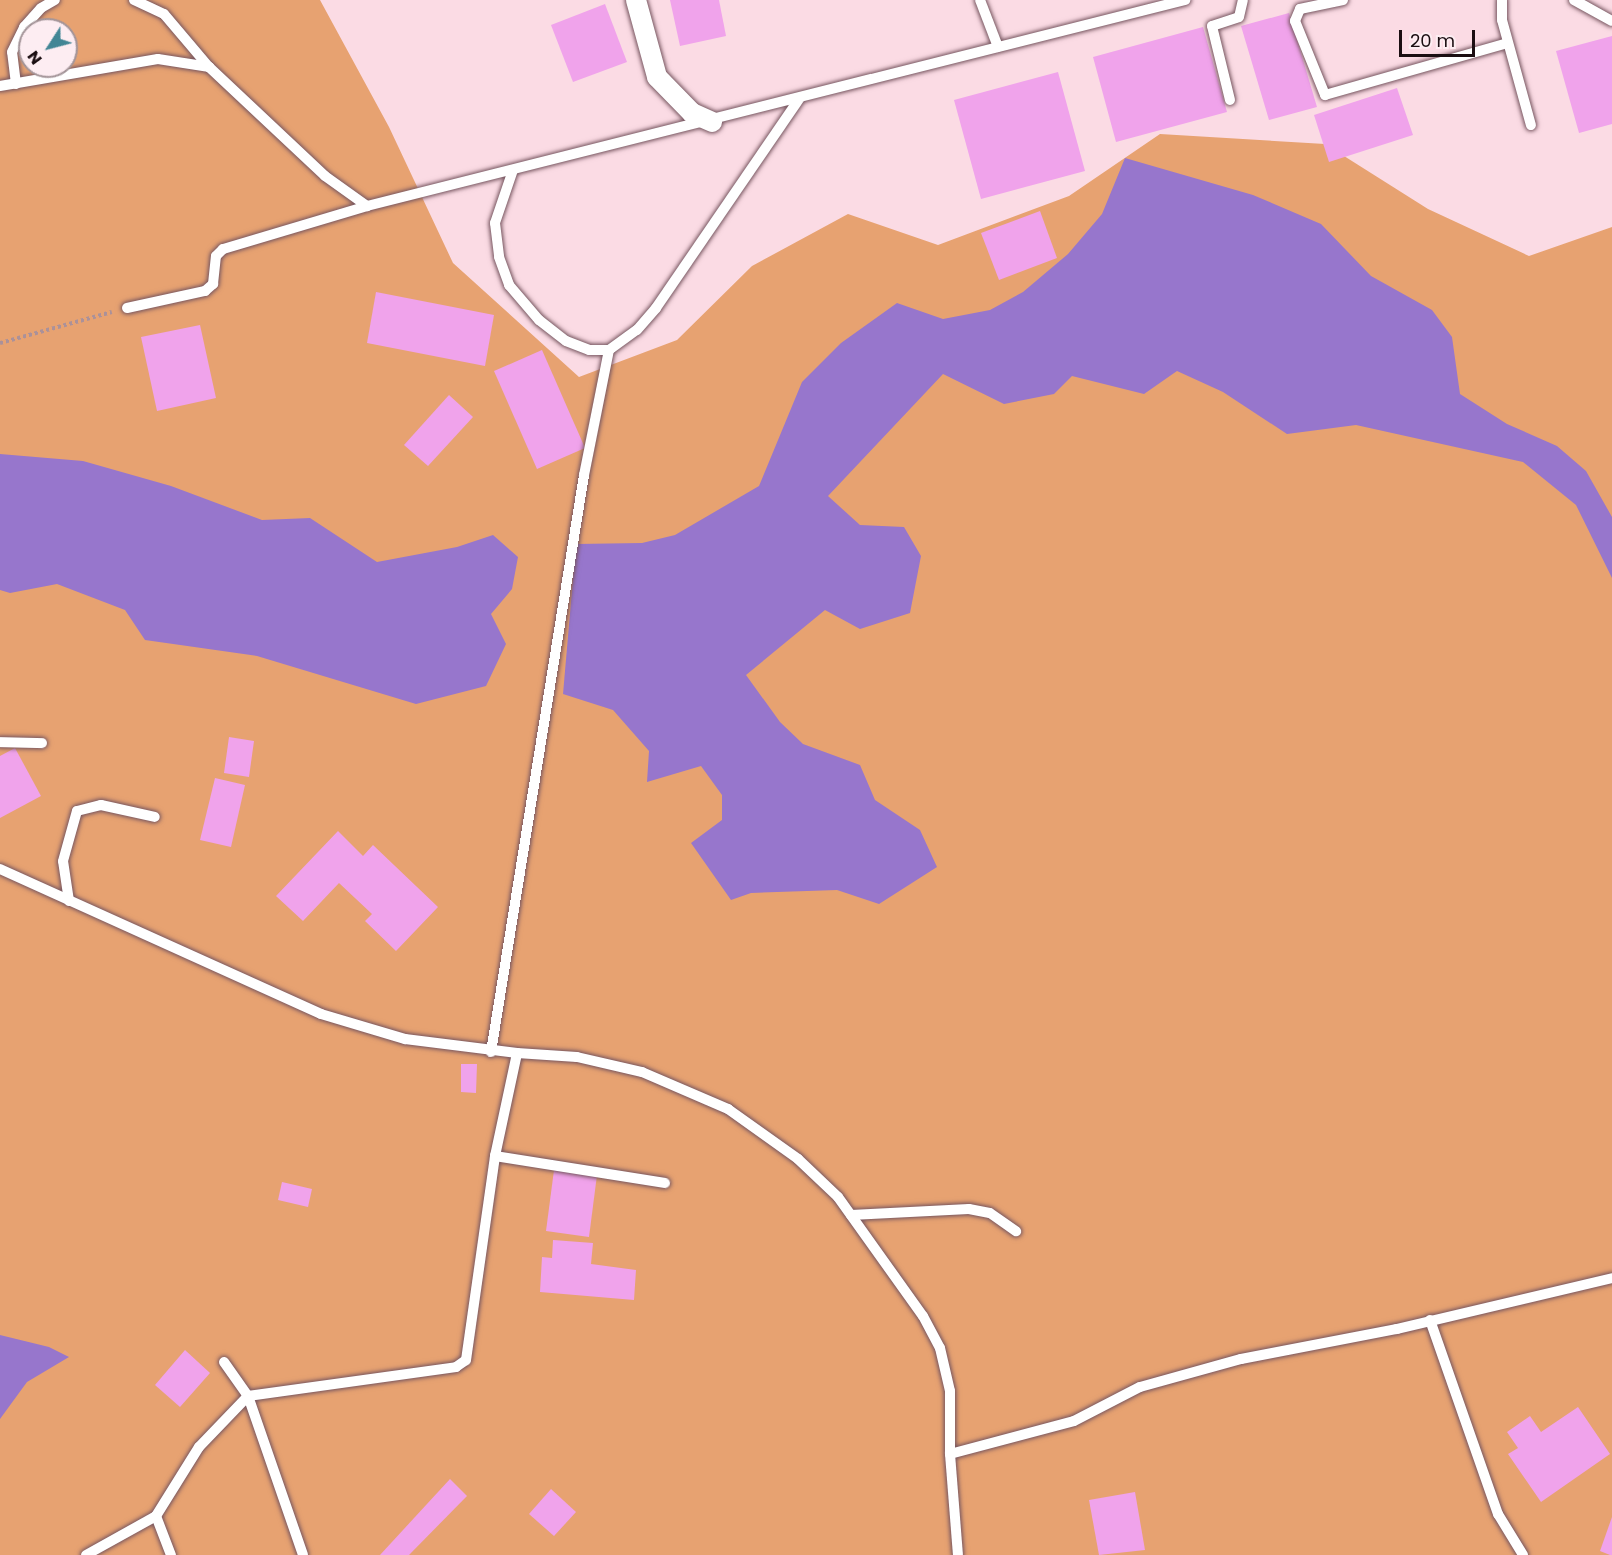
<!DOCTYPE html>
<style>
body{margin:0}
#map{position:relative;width:1612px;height:1555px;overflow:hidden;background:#fbdbe4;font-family:Poppins,sans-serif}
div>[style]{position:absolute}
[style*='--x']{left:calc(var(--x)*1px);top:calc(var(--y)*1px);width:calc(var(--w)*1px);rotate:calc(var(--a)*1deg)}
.green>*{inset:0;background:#e7a271}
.water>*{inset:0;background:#9776cc}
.building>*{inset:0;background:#f0a3eb}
.path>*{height:4px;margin-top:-2px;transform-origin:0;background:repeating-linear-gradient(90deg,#ab9199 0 3px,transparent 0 6px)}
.roads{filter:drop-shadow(0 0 2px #775660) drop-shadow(0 0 2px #775660)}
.service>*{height:10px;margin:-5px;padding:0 5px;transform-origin:5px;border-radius:5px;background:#fff}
.minor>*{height:20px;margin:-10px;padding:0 10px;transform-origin:10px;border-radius:10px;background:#fff}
span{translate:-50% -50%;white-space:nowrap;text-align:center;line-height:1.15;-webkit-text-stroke:4.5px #fdedf2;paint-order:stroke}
.north{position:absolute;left:18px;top:18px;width:60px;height:60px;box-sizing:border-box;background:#fdedf2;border:2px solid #a39498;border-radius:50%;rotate:234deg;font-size:16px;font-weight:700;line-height:24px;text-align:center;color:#1b0e12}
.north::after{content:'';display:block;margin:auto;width:21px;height:27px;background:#428695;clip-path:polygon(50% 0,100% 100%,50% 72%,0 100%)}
.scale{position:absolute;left:1399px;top:30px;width:76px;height:27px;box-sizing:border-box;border:3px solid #1b0e12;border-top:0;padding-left:8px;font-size:18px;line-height:21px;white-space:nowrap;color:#1b0e12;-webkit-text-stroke:4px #fdedf2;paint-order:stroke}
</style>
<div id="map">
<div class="green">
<i style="clip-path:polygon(evenodd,0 0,320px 0,389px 127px,453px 263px,579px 377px,677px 340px,752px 266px,848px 214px,938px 245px,1069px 196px,1160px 134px,1325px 144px,1428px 209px,1529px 256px,1612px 227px,1612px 1555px,0 1555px,0 0,30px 30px,66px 30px,66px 66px,30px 66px,30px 30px)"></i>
</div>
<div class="water">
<i style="clip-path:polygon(1125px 158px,1253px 195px,1321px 224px,1371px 276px,1432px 310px,1452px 337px,1460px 394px,1507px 424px,1557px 446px,1586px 471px,1612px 517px,1612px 578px,1576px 505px,1523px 462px,1356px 425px,1287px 434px,1223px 392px,1177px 371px,1144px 394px,1072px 376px,1054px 394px,1004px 404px,943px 374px,828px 496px,860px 525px,904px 527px,921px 556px,910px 613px,860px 629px,825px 610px,746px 675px,780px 722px,803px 744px,860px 765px,875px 800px,920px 830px,937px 867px,879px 904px,837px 890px,751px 893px,731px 900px,691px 843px,722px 820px,722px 795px,701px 766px,647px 782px,649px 751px,613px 710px,563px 694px,576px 544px,642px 543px,675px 535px,759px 486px,802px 382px,841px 343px,897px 303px,943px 319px,990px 310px,1023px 292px,1068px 254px,1102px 214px)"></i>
<i style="clip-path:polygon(0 454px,83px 461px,171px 486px,262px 520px,310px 518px,377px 562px,457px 547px,493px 535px,518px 557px,512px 589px,491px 614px,506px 644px,486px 686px,416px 704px,257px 656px,145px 640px,125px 610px,57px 584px,10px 593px,0 590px)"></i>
<i style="clip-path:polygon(0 1335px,49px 1347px,69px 1357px,27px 1382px,0 1419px)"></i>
</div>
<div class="building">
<i style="clip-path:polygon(670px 0,719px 0,726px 36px,680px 46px)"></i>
<i style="clip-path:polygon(605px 4px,627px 62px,573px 82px,551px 25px)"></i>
<i style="clip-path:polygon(1289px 13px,1317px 107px,1269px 120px,1241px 26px)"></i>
<i style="clip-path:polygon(1203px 27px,1227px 112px,1116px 142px,1093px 57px)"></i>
<i style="clip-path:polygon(1612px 36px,1612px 124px,1579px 133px,1556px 51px)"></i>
<i style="clip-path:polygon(1058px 72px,1085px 171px,981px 199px,954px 100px)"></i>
<i style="clip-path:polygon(1397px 88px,1413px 135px,1329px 162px,1314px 115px)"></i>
<i style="clip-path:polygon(1040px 211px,1057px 258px,999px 280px,981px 233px)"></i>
<i style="clip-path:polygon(376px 292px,494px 315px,485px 366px,367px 343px)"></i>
<i style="clip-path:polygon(200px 325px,216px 398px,157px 411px,141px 337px)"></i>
<i style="clip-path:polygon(542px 350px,585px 448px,537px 469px,494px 371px)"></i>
<i style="clip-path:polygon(449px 395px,473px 417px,428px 466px,404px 445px)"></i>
<i style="clip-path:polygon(229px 737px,254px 741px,249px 777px,224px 773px)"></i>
<i style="clip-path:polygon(15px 748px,41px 796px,0 818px,0 756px)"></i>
<i style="clip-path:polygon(215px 778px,245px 785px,231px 847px,200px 840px)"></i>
<i style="clip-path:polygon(338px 831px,363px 856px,373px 845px,438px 907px,396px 951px,365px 921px,372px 914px,339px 883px,303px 921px,276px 896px)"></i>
<i style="clip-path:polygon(461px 1064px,477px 1064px,476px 1093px,461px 1092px)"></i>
<i style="clip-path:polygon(554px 1170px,597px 1175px,589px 1237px,546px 1231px)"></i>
<i style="clip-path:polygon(282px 1182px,312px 1189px,308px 1207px,278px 1200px)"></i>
<i style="clip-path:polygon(553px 1240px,593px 1243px,591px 1264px,636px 1270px,634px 1300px,540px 1292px,542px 1257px,552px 1258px)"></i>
<i style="clip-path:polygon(185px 1350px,210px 1373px,180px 1407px,155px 1385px)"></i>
<i style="clip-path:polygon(1578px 1407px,1610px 1454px,1541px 1502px,1508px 1454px,1518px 1448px,1507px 1432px,1530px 1416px,1541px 1432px)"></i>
<i style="clip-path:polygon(450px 1479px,467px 1496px,409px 1555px,380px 1555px)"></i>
<i style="clip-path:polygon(551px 1489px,576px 1512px,554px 1536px,529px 1514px)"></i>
<i style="clip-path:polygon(1135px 1492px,1145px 1550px,1099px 1555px,1089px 1500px)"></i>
<i style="clip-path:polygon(1612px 1517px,1612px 1555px,1610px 1555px,1600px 1551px)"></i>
</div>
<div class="path">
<i style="--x:0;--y:343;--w:116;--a:-15.5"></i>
</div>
<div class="roads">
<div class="service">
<i style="--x:134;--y:0;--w:33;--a:25"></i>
<i style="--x:164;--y:14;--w:70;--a:49.7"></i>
<i style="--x:209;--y:67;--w:159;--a:43.2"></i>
<i style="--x:325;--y:176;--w:52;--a:35.5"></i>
<i style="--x:980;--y:0;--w:50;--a:69"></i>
<i style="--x:1343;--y:0;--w:44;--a:168.2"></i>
<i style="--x:1300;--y:9;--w:13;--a:113"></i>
<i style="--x:1295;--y:21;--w:80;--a:67.9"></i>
<i style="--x:1325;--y:95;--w:189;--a:-15.9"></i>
<i style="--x:1502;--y:0;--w:20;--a:90"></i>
<i style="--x:1502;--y:20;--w:109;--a:74.6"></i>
<i style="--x:1574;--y:0;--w:43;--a:28.9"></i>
<i style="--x:16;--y:84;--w:32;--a:-97"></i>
<i style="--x:12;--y:52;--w:28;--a:-64"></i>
<i style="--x:24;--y:27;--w:25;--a:-48"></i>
<i style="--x:41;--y:8;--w:16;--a:-30"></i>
<i style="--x:0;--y:86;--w:160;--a:-9.7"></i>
<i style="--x:158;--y:59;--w:52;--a:8.9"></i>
<i style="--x:1230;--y:100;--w:76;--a:-103.7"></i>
<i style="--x:1212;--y:26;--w:28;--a:-18"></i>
<i style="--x:1239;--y:17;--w:17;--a:-77"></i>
<i style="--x:513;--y:170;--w:56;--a:108.8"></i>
<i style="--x:495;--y:223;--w:34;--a:83"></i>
<i style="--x:499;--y:257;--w:30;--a:70"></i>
<i style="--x:509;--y:285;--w:46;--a:49.4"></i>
<i style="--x:539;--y:320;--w:34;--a:38"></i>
<i style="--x:566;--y:341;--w:25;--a:21"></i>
<i style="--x:589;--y:350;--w:20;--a:0"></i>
<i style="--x:609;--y:350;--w:34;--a:-36"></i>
<i style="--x:637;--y:330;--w:29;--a:-49"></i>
<i style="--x:656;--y:308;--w:253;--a:-55.6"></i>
<i style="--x:127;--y:308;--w:80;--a:-12.3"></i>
<i style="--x:205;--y:291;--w:11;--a:-41"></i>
<i style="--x:213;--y:284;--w:28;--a:-84"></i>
<i style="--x:216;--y:256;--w:10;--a:-45"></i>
<i style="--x:223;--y:249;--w:150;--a:-16.6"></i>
<i style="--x:367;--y:206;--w:844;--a:-14.14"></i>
<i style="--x:0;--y:742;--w:42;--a:1.4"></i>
<i style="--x:0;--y:869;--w:352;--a:24.3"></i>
<i style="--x:321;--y:1014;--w:88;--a:16.6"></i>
<i style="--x:405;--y:1039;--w:113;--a:7.1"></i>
<i style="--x:69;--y:901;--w:40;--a:-98.5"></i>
<i style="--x:63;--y:861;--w:52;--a:-74.4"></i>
<i style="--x:77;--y:811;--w:25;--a:-14"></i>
<i style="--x:101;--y:805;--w:55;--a:12.5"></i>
<i style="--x:491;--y:1052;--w:584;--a:-80.84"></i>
<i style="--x:584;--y:475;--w:127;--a:-78.7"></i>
<i style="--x:665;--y:1183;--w:172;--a:-171"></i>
<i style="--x:495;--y:1156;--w:105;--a:-77.9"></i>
<i style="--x:517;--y:1053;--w:60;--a:3.8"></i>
<i style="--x:577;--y:1057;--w:67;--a:13"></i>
<i style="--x:642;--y:1072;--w:94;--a:23.3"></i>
<i style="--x:728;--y:1109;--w:86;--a:35.5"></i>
<i style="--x:798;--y:1159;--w:55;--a:43.5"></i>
<i style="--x:838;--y:1197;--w:146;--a:54.5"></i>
<i style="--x:923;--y:1316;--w:36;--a:62"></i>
<i style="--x:940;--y:1348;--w:44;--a:76.9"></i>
<i style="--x:950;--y:1391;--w:63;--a:90"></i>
<i style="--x:950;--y:1454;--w:101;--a:85.5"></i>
<i style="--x:851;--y:1215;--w:118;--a:-2.9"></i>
<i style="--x:969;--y:1209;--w:21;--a:11"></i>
<i style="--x:990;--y:1213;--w:32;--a:35"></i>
<i style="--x:1430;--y:1320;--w:206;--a:70.7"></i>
<i style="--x:1498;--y:1514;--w:48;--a:58.6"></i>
<i style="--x:224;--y:1362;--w:42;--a:54.8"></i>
<i style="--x:248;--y:1396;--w:168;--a:70.9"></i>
<i style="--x:950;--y:1454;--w:128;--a:-14.9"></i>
<i style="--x:1074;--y:1421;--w:74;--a:-27.3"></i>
<i style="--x:1140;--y:1387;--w:105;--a:-15.5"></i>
<i style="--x:1241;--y:1359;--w:159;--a:-10.9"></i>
<i style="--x:1397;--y:1329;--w:221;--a:-13.3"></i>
<i style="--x:156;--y:1516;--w:81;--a:-58.1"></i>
<i style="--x:199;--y:1447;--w:71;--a:-46.1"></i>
<i style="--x:248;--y:1396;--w:210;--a:-7.9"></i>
<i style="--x:456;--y:1367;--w:12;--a:-35"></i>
<i style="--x:466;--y:1360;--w:206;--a:-81.9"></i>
<i style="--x:86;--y:1555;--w:80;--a:-29.1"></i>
<i style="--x:156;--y:1516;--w:42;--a:69"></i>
</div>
<div class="minor">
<i style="--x:636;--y:0;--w:80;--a:74.7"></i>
<i style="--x:657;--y:77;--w:50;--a:45.8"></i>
<i style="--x:692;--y:113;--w:22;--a:24"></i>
</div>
</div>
<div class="north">N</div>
<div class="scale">20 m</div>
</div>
